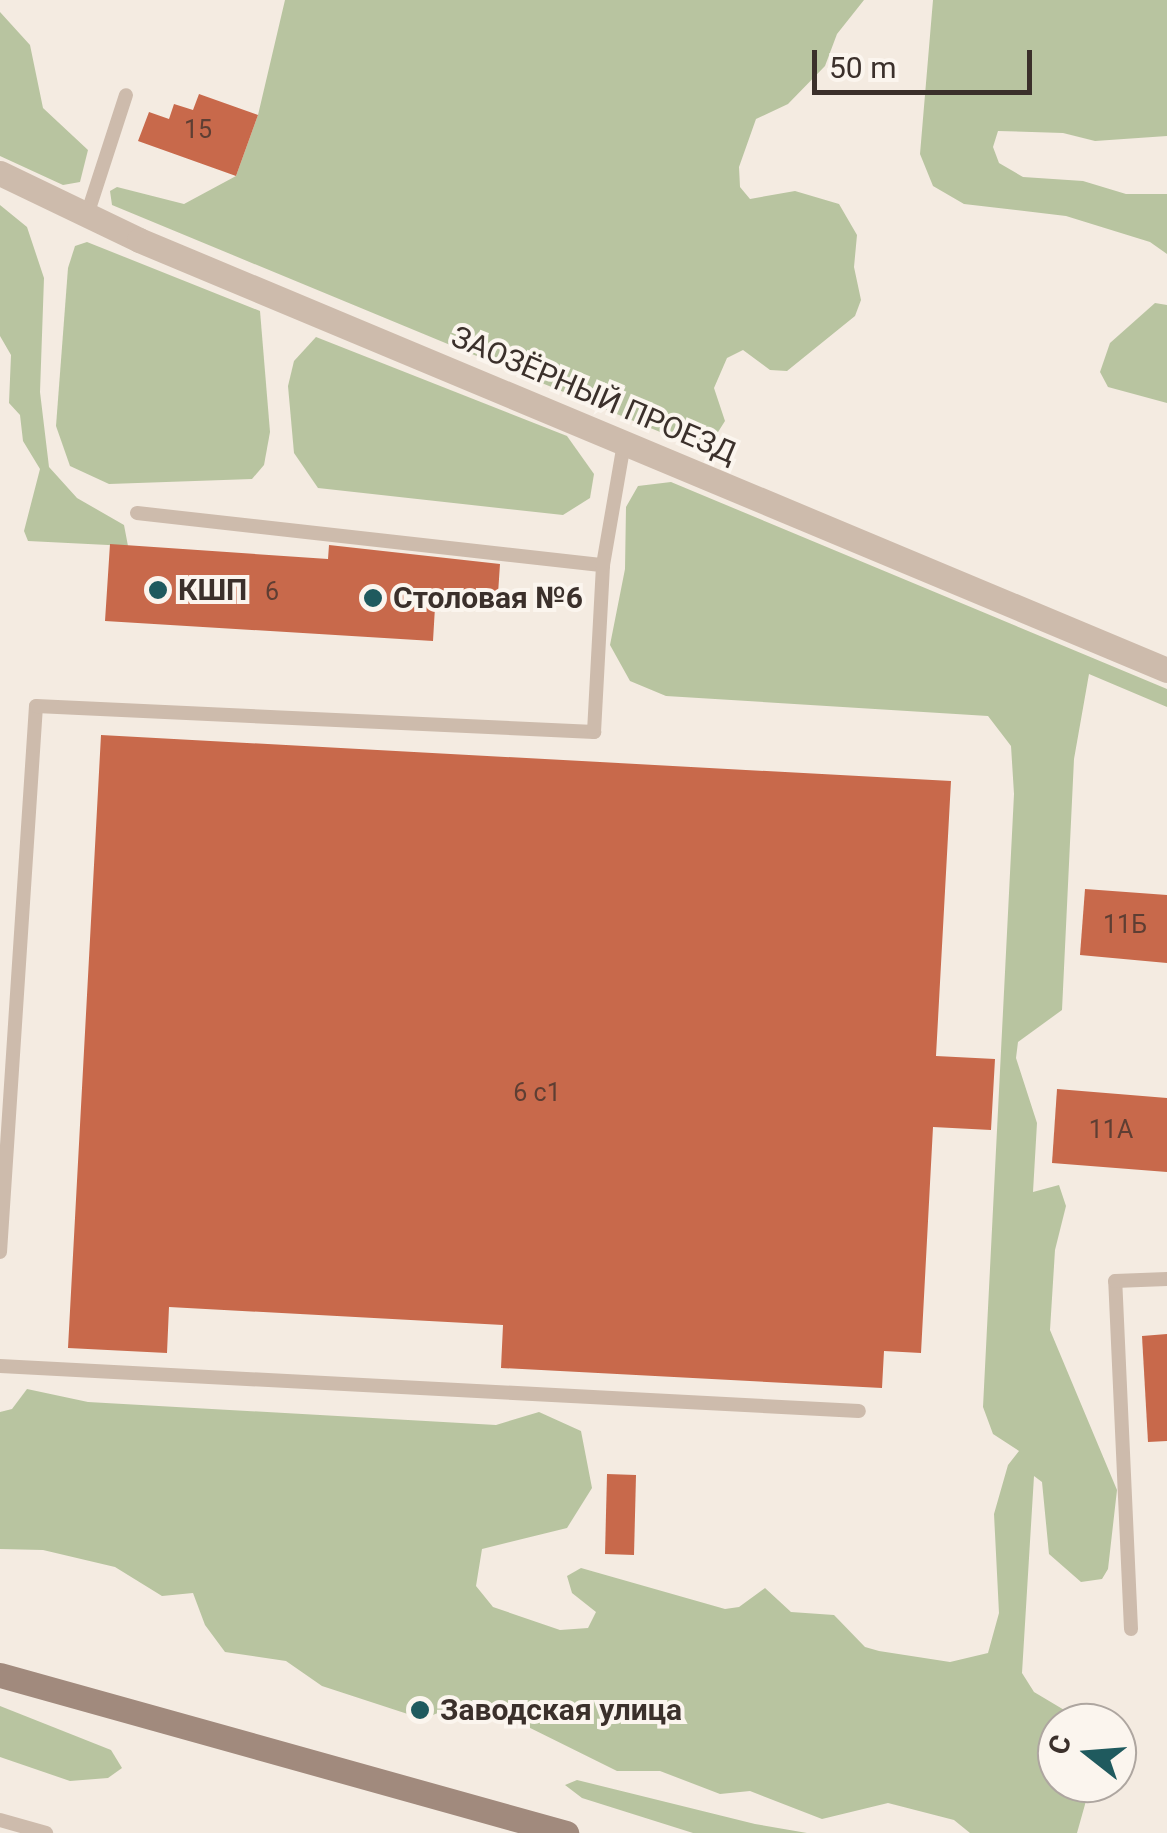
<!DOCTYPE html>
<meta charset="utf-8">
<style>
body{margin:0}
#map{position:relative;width:1167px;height:1833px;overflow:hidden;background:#f4ebe1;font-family:Roboto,sans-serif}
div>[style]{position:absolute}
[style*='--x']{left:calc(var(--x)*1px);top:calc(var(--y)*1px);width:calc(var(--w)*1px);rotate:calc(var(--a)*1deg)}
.green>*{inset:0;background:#b8c4a0}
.building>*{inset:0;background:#c8694b}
.lane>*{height:14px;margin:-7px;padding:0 7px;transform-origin:7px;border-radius:7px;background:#cdbbac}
.street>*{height:25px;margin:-12.5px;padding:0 12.5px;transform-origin:12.5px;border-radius:12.5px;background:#cdbbac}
.secondary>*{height:25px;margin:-12.5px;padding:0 12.5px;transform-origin:12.5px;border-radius:12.5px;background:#a18a7d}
.dots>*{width:28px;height:28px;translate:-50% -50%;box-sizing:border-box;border:5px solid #fbf5ee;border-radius:50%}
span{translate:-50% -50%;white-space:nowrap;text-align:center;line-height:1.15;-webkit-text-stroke:8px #fbf5ee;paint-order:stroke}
.number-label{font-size:25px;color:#5e3e33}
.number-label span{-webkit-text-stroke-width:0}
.street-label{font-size:30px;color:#3b302b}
.poi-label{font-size:30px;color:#3b302b;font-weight:700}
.left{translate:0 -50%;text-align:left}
.north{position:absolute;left:1037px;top:1703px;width:100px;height:100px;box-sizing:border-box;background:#fbf5ee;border:2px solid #aea6a0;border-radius:50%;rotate:287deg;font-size:28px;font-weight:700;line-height:40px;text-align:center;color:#3b302b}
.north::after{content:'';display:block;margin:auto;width:35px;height:45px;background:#1f5a5e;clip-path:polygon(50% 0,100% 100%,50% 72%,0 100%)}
.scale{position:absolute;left:812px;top:50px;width:220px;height:45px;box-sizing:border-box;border:5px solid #3b302b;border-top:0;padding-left:12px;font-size:30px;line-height:35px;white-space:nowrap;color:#3b302b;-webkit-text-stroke:8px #fbf5ee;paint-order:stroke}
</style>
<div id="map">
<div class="green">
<i style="clip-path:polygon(285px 0,864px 0,837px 34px,825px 66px,788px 104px,756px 119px,739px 167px,740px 187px,750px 199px,795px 191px,839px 204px,857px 235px,854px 267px,861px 300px,855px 316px,787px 371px,770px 370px,743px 350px,727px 358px,714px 388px,725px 421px,706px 451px,112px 205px,110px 191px,117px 187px,184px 204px,236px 176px,258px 115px)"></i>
<i style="clip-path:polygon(933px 0,1167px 0,1167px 136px,1095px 141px,1063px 133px,998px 131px,993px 147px,999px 163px,1023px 177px,1083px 181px,1126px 194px,1167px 194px,1167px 254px,1150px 242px,1066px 216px,964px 204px,933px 186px,920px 154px)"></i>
<i style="clip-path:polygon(0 12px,30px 45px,43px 108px,88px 150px,80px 182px,63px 185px,0 156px)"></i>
<i style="clip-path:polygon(0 205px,27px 227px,44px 278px,40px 392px,49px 467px,77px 498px,124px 525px,128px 546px,28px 541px,24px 531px,40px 469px,23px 441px,20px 415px,9px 403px,11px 355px,0 336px)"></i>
<i style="clip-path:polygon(87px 242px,260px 311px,270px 432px,264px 465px,252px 479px,109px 484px,70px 466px,56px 426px,68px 268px,75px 246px)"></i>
<i style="clip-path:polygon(1155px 303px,1167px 305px,1167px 403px,1108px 387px,1100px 372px,1110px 343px)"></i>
<i style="clip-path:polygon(316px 337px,567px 436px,594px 474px,590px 498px,563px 515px,318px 488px,294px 453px,288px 386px,294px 361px)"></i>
<i style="clip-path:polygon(671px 482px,1167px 689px,1167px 707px,1089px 674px,1074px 759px,1062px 1010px,1018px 1042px,1016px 1058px,1037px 1123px,1033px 1192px,1059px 1185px,1066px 1206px,1055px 1250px,1050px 1330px,1117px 1490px,1108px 1569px,1102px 1579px,1081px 1582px,1049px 1554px,1042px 1482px,1034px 1476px,1022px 1673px,1034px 1692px,1086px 1723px,1057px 1723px,1057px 1783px,1091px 1783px,1077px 1833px,970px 1833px,954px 1820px,888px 1803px,822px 1819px,750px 1791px,720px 1794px,660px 1771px,617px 1771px,486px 1706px,455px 1706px,423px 1719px,322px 1686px,286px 1661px,225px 1652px,205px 1625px,193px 1593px,162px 1596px,115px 1567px,43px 1550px,0 1549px,0 1412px,12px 1409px,27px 1389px,88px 1402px,496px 1425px,539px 1412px,581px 1431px,592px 1488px,567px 1528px,482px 1549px,476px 1586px,493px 1607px,560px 1630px,588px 1628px,596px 1612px,572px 1593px,567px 1576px,581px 1568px,725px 1609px,739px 1607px,765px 1588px,791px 1612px,834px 1615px,865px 1647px,879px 1651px,950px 1662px,988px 1653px,999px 1613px,994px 1514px,1008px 1465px,1019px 1451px,993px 1434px,983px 1407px,1014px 794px,1011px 746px,988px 716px,666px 696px,630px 681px,610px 645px,625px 569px,626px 507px,638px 486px)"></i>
<i style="clip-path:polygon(0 1706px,111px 1750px,122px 1768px,108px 1778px,70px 1781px,0 1757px)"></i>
<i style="clip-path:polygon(577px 1780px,755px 1824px,807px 1833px,693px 1833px,582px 1798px,565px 1785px)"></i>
</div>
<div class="building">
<i style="clip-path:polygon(199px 94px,258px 115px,236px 176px,138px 141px,149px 112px,169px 119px,174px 104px,193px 110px)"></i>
<i style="clip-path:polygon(110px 544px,328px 559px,329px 545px,500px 564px,498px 594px,436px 590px,433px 641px,105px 621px)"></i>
<i style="clip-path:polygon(101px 735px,951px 781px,936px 1056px,995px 1059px,991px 1130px,933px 1127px,921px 1353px,884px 1351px,882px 1388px,501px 1368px,503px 1325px,169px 1307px,167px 1353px,68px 1348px)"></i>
<i style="clip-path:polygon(1085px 889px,1167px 895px,1167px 963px,1080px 955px)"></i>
<i style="clip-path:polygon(1057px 1089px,1167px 1098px,1167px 1172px,1052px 1163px)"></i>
<i style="clip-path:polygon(1167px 1334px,1167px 1441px,1148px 1442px,1142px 1336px)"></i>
<i style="clip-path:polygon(607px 1474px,636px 1475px,634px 1555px,605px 1554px)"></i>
</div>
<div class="lane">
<i style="--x:87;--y:215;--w:126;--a:-72"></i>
<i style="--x:137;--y:513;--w:469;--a:6.4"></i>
<i style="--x:0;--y:1252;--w:547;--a:-86.23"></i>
<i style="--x:36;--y:706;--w:559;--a:2.67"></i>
<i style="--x:594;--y:732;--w:167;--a:-86.9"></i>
<i style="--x:603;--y:565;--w:124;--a:-80.2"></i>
<i style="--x:0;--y:1366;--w:860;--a:3"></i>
<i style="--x:1131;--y:1629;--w:348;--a:-92.6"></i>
<i style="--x:1115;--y:1281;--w:52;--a:-2.2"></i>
<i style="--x:0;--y:1820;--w:48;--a:15.8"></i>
</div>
<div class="street">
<i style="--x:0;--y:173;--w:154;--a:25.7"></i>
<i style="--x:139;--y:240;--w:1114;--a:22.7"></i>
</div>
<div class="secondary">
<i style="--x:0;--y:1675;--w:588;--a:15.6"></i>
</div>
<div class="dots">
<i style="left:158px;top:590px;background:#1f5a5e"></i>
<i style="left:373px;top:598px;background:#1f5a5e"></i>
<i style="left:420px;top:1710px;background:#1f5a5e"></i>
</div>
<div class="number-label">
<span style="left:198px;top:130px">15</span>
<span style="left:272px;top:592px">6</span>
<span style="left:1125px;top:925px">11Б</span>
<span style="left:537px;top:1093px">6 с1</span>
<span style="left:1111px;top:1130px">11А</span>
</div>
<div class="street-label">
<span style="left:594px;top:395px;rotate:23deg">ЗАОЗЁРНЫЙ ПРОЕЗД</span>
</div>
<div class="poi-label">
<span class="left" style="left:178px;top:590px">КШП</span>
<span class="left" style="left:393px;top:598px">Столовая №6</span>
<span class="left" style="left:440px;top:1710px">Заводская улица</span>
</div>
<div class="north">С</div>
<div class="scale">50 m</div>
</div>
